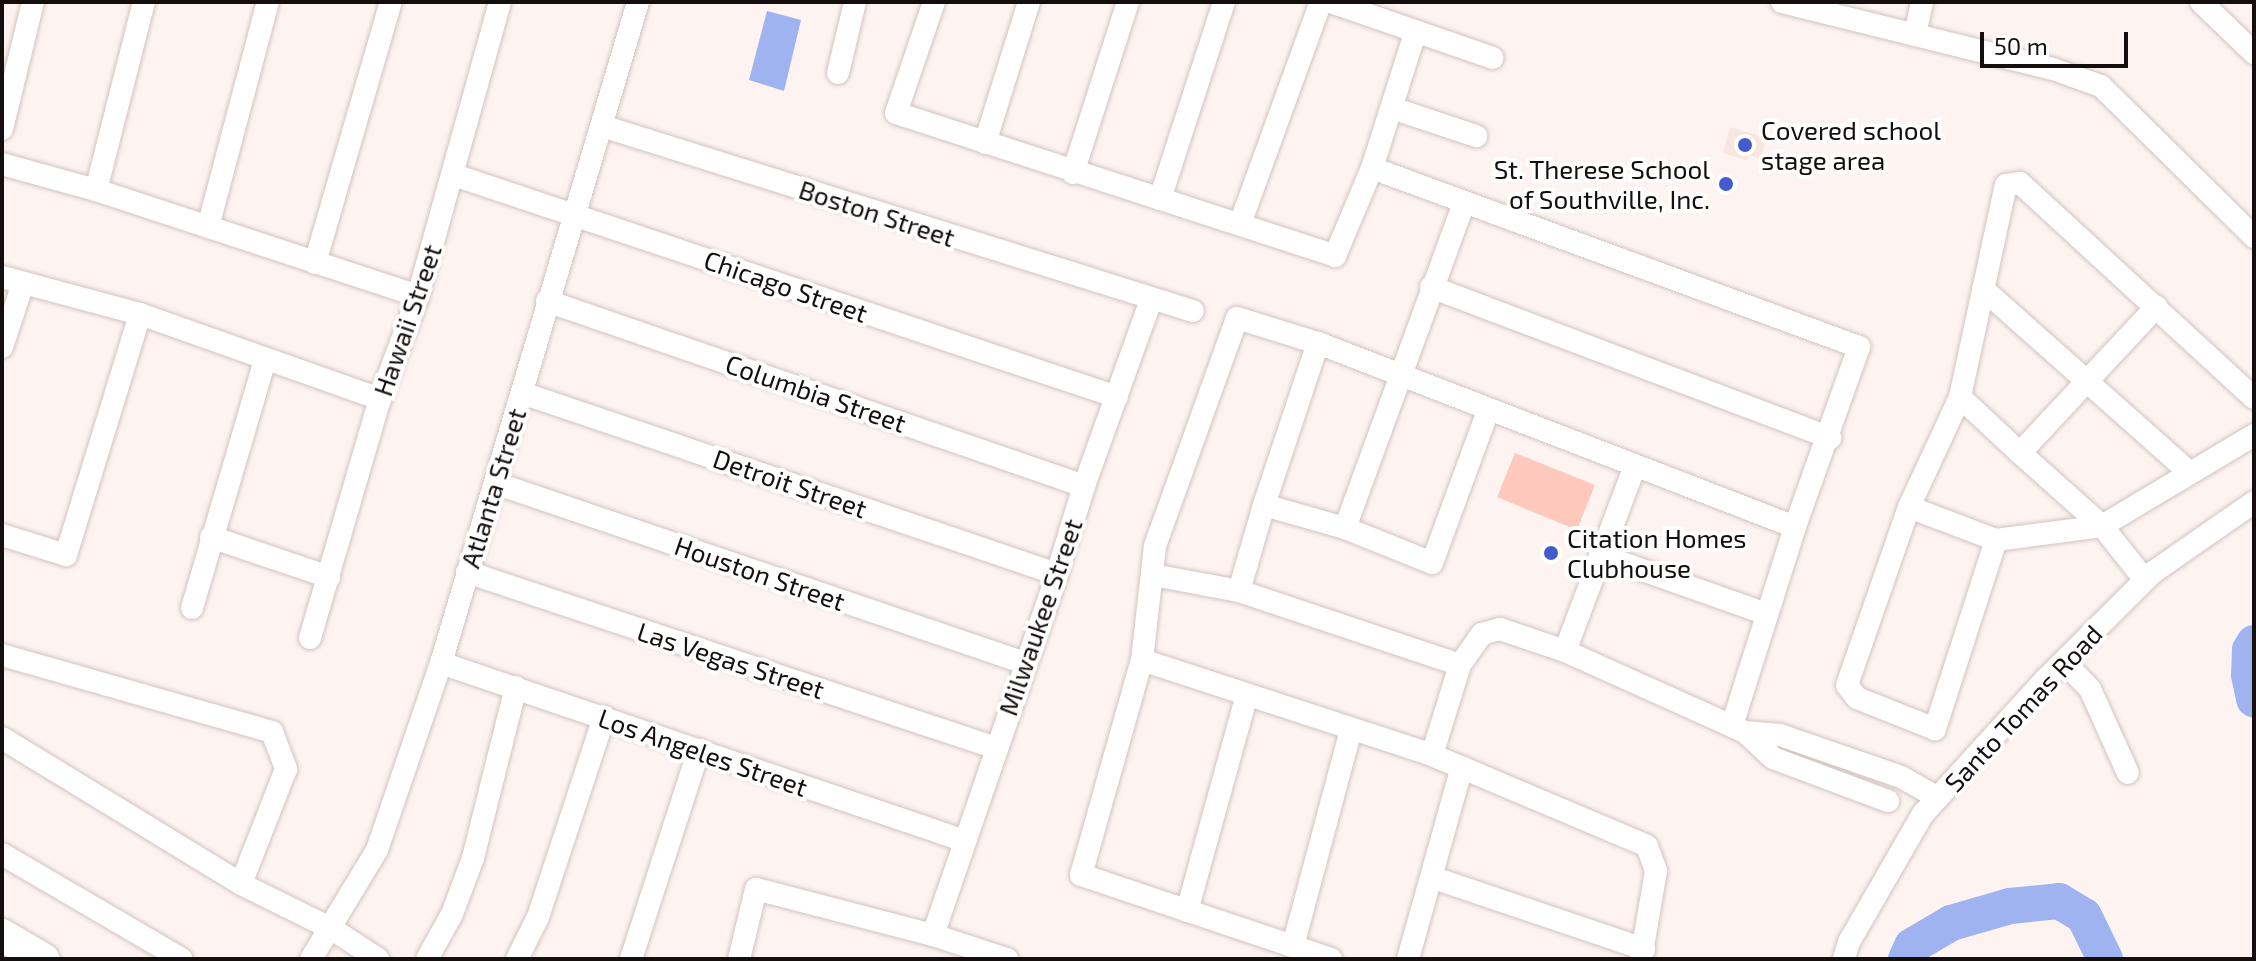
<!DOCTYPE html>
<style>
body{margin:0}
#map{position:relative;width:2256px;height:961px;overflow:hidden;background:#fdf4f1;font-family:"Exo 2",sans-serif}
div>[style]{position:absolute}
[style*='--x']{left:calc(var(--x)*1px);top:calc(var(--y)*1px);width:calc(var(--w)*1px);rotate:calc(var(--a)*1deg)}
.built>*{inset:0;background:#f8e6e1}
.green>*{inset:0;background:#fec9bc}
.water>*{inset:0;background:#9eb3f0}
.river>*{height:36px;margin:-18px;padding:0 18px;transform-origin:18px;border-radius:18px;background:#9eb3f0}
.roads{filter:drop-shadow(0 0 2px #d2c3c0) drop-shadow(0 0 2px #d2c3c0)}
.minor>*{height:22px;margin:-11px;padding:0 11px;transform-origin:11px;border-radius:11px;background:#fff}
.highway>*{height:32px;margin:-16px;padding:0 16px;transform-origin:16px;border-radius:16px;background:#fff}
.dots>*{width:22px;height:22px;translate:-50% -50%;box-sizing:border-box;border:4px solid #fff;border-radius:50%}
span{translate:-50% -50%;white-space:nowrap;text-align:center;line-height:1.15;-webkit-text-stroke:8px #fff;paint-order:stroke}
.poi-label{font-size:26px;color:#140f0e}
.left{translate:0 -50%;text-align:left}
.right{translate:-100% -50%;text-align:right}
.street-label{font-size:26px;color:#140f0e}
.frame{position:absolute;inset:0;border:4px solid #140f0e;pointer-events:none}
.scale{position:absolute;left:1980px;top:32px;width:148px;height:36px;box-sizing:border-box;border:4px solid #140f0e;border-top:0;padding-left:10px;font-size:24px;line-height:28px;white-space:nowrap;color:#140f0e;-webkit-text-stroke:6px #fff;paint-order:stroke}
</style>
<div id="map">
<div class="built">
<i style="clip-path:polygon(1730px 127px,1767px 138px,1760px 159px,1749px 155px,1746px 160px,1723px 153px)"></i>
</div>
<div class="green">
<i style="clip-path:polygon(1515px 453px,1595px 485px,1577px 530px,1497px 497px)"></i>
</div>
<div class="water">
<i style="clip-path:polygon(767px 11px,801px 20px,784px 91px,749px 80px)"></i>
</div>
<div class="river">
<i style="--x:2254;--y:643;--w:8;--a:120"></i>
<i style="--x:2250;--y:650;--w:25;--a:92"></i>
<i style="--x:2249;--y:675;--w:25;--a:78"></i>
<i style="--x:1906;--y:959;--w:14;--a:-65"></i>
<i style="--x:1912;--y:946;--w:45;--a:-30.5"></i>
<i style="--x:1951;--y:923;--w:61;--a:-16.1"></i>
<i style="--x:2010;--y:906;--w:49;--a:-5.8"></i>
<i style="--x:2059;--y:901;--w:29;--a:31"></i>
<i style="--x:2084;--y:916;--w:48;--a:64"></i>
</div>
<div class="roads">
<div class="minor">
<i style="--x:934;--y:2;--w:117;--a:108.9"></i>
<i style="--x:896;--y:113;--w:462;--a:18"></i>
<i style="--x:1335;--y:256;--w:95;--a:-67.2"></i>
<i style="--x:1372;--y:168;--w:142;--a:-72.3"></i>
<i style="--x:1331;--y:2;--w:171;--a:19.1"></i>
<i style="--x:1782;--y:2;--w:279;--a:13.9"></i>
<i style="--x:2053;--y:69;--w:51;--a:19.5"></i>
<i style="--x:2101;--y:86;--w:215;--a:44.6"></i>
<i style="--x:2201;--y:2;--w:74;--a:43.9"></i>
<i style="--x:1915;--y:35;--w:34;--a:-78"></i>
<i style="--x:838;--y:73;--w:73;--a:-76.5"></i>
<i style="--x:1392;--y:108;--w:89;--a:18.4"></i>
<i style="--x:602;--y:126;--w:619;--a:17.38"></i>
<i style="--x:2;--y:129;--w:131;--a:-76.3"></i>
<i style="--x:985;--y:143;--w:148;--a:-72.7"></i>
<i style="--x:2;--y:164;--w:98;--a:15.5"></i>
<i style="--x:96;--y:190;--w:339;--a:18.2"></i>
<i style="--x:1372;--y:168;--w:519;--a:20.18"></i>
<i style="--x:1859;--y:347;--w:191;--a:109.6"></i>
<i style="--x:1795;--y:527;--w:209;--a:107.6"></i>
<i style="--x:1073;--y:173;--w:180;--a:-72.2"></i>
<i style="--x:454;--y:175;--w:699;--a:18.51"></i>
<i style="--x:96;--y:190;--w:194;--a:-75.7"></i>
<i style="--x:1160;--y:199;--w:207;--a:-72"></i>
<i style="--x:1240;--y:224;--w:236;--a:-70"></i>
<i style="--x:208;--y:227;--w:233;--a:-75.1"></i>
<i style="--x:315;--y:263;--w:272;--a:-73.8"></i>
<i style="--x:2;--y:277;--w:143;--a:15"></i>
<i style="--x:140;--y:314;--w:255;--a:19.5"></i>
<i style="--x:1431;--y:287;--w:427;--a:20.7"></i>
<i style="--x:1983;--y:289;--w:277;--a:41.6"></i>
<i style="--x:547;--y:301;--w:568;--a:19.01"></i>
<i style="--x:2;--y:347;--w:67;--a:-71.8"></i>
<i style="--x:522;--y:393;--w:565;--a:18.69"></i>
<i style="--x:1960;--y:397;--w:82;--a:43"></i>
<i style="--x:495;--y:483;--w:560;--a:18.76"></i>
<i style="--x:1264;--y:505;--w:84;--a:15.9"></i>
<i style="--x:1345;--y:528;--w:94;--a:21.9"></i>
<i style="--x:1432;--y:563;--w:162;--a:-69.8"></i>
<i style="--x:1909;--y:507;--w:93;--a:20.8"></i>
<i style="--x:1996;--y:540;--w:107;--a:-7.5"></i>
<i style="--x:2102;--y:526;--w:110;--a:-138.3"></i>
<i style="--x:2020;--y:453;--w:200;--a:-47"></i>
<i style="--x:1345;--y:528;--w:344;--a:-69.9"></i>
<i style="--x:2;--y:535;--w:67;--a:17.4"></i>
<i style="--x:66;--y:555;--w:252;--a:-72.9"></i>
<i style="--x:211;--y:537;--w:125;--a:18.7"></i>
<i style="--x:1996;--y:540;--w:199;--a:107.9"></i>
<i style="--x:1935;--y:729;--w:84;--a:-158.3"></i>
<i style="--x:1857;--y:698;--w:16;--a:-128"></i>
<i style="--x:1847;--y:685;--w:188;--a:-70.8"></i>
<i style="--x:1909;--y:507;--w:121;--a:-65.1"></i>
<i style="--x:1960;--y:397;--w:217;--a:-77.8"></i>
<i style="--x:2006;--y:185;--w:14;--a:-8"></i>
<i style="--x:2020;--y:183;--w:318;--a:42.6"></i>
<i style="--x:1600;--y:555;--w:177;--a:19.5"></i>
<i style="--x:467;--y:572;--w:558;--a:18.4"></i>
<i style="--x:1153;--y:575;--w:87;--a:10.5"></i>
<i style="--x:1239;--y:591;--w:233;--a:18.5"></i>
<i style="--x:2145;--y:580;--w:69;--a:-128.5"></i>
<i style="--x:2102;--y:526;--w:177;--a:-30.9"></i>
<i style="--x:1239;--y:591;--w:90;--a:-73.8"></i>
<i style="--x:1264;--y:505;--w:171;--a:-71.6"></i>
<i style="--x:192;--y:608;--w:259;--a:-73.6"></i>
<i style="--x:310;--y:638;--w:249;--a:-73.7"></i>
<i style="--x:380;--y:399;--w:110;--a:-69.7"></i>
<i style="--x:418;--y:296;--w:305;--a:-74.4"></i>
<i style="--x:1565;--y:651;--w:198;--a:-69.3"></i>
<i style="--x:2;--y:655;--w:281;--a:15.9"></i>
<i style="--x:272;--y:732;--w:40;--a:69"></i>
<i style="--x:286;--y:769;--w:123;--a:111.4"></i>
<i style="--x:1142;--y:660;--w:305;--a:18.1"></i>
<i style="--x:1432;--y:755;--w:233;--a:22.9"></i>
<i style="--x:1647;--y:846;--w:27;--a:70"></i>
<i style="--x:1656;--y:871;--w:89;--a:99.7"></i>
<i style="--x:2064;--y:662;--w:37;--a:46"></i>
<i style="--x:2090;--y:689;--w:92;--a:65.7"></i>
<i style="--x:441;--y:663;--w:553;--a:18.76"></i>
<i style="--x:1745;--y:732;--w:35;--a:5"></i>
<i style="--x:1780;--y:735;--w:128;--a:19.1"></i>
<i style="--x:2;--y:738;--w:280;--a:31.4"></i>
<i style="--x:241;--y:884;--w:102;--a:26.3"></i>
<i style="--x:332;--y:929;--w:55;--a:33.1"></i>
<i style="--x:1432;--y:755;--w:94;--a:-72.7"></i>
<i style="--x:1460;--y:665;--w:38;--a:-55"></i>
<i style="--x:1482;--y:634;--w:19;--a:-16"></i>
<i style="--x:1500;--y:629;--w:69;--a:18.7"></i>
<i style="--x:1565;--y:651;--w:183;--a:24.2"></i>
<i style="--x:1732;--y:726;--w:14;--a:25"></i>
<i style="--x:1745;--y:732;--w:38;--a:43"></i>
<i style="--x:1773;--y:758;--w:123;--a:20.5"></i>
<i style="--x:1903;--y:778;--w:40;--a:29.7"></i>
<i style="--x:2;--y:854;--w:208;--a:30.3"></i>
<i style="--x:1434;--y:878;--w:222;--a:18.7"></i>
<i style="--x:1187;--y:911;--w:224;--a:-74.5"></i>
<i style="--x:933;--y:935;--w:382;--a:-71"></i>
<i style="--x:1057;--y:574;--w:92;--a:-72.9"></i>
<i style="--x:1084;--y:486;--w:198;--a:-70.2"></i>
<i style="--x:1293;--y:946;--w:224;--a:-75"></i>
<i style="--x:311;--y:959;--w:127;--a:-58.8"></i>
<i style="--x:377;--y:850;--w:198;--a:-71.1"></i>
<i style="--x:441;--y:663;--w:690;--a:-73.4"></i>
<i style="--x:427;--y:959;--w:51;--a:-60.9"></i>
<i style="--x:452;--y:914;--w:60;--a:-69.4"></i>
<i style="--x:473;--y:858;--w:176;--a:-75.9"></i>
<i style="--x:517;--y:959;--w:47;--a:-63.4"></i>
<i style="--x:538;--y:917;--w:211;--a:-71.7"></i>
<i style="--x:631;--y:959;--w:220;--a:-72"></i>
<i style="--x:739;--y:959;--w:72;--a:-76.3"></i>
<i style="--x:756;--y:889;--w:183;--a:14.6"></i>
<i style="--x:933;--y:935;--w:78;--a:18"></i>
<i style="--x:1331;--y:959;--w:264;--a:-161.4"></i>
<i style="--x:1081;--y:875;--w:223;--a:-74.2"></i>
<i style="--x:1142;--y:660;--w:115;--a:-83.5"></i>
<i style="--x:1155;--y:546;--w:242;--a:-70.2"></i>
<i style="--x:1237;--y:318;--w:85;--a:17.2"></i>
<i style="--x:1318;--y:343;--w:511;--a:21.09"></i>
<i style="--x:1408;--y:959;--w:199;--a:-74.3"></i>
<i style="--x:1844;--y:959;--w:18;--a:-74"></i>
<i style="--x:1849;--y:942;--w:148;--a:-60"></i>
<i style="--x:1923;--y:814;--w:183;--a:-47.7"></i>
<i style="--x:2046;--y:679;--w:150;--a:-45"></i>
<i style="--x:2152;--y:573;--w:124;--a:-34.8"></i>
</div>
<div class="highway">
<i style="--x:2;--y:935;--w:48;--a:30.3"></i>
</div>
</div>
<div class="dots">
<i style="left:1745px;top:145px;background:#425ccf"></i>
<i style="left:1726px;top:184px;background:#425ccf"></i>
<i style="left:1551px;top:553px;background:#425ccf"></i>
</div>
<div class="poi-label">
<span class="left" style="left:1761px;top:145px">Covered school<br>stage area</span>
<span class="right" style="left:1710px;top:184px">St. Therese School<br>of Southville, Inc.</span>
<span class="left" style="left:1567px;top:553px">Citation Homes<br>Clubhouse</span>
</div>
<div class="street-label">
<span style="left:877px;top:213px;rotate:18deg">Boston Street</span>
<span style="left:786px;top:286px;rotate:19deg">Chicago Street</span>
<span style="left:407px;top:320px;rotate:-71deg">Hawaii Street</span>
<span style="left:816px;top:393px;rotate:19deg">Columbia Street</span>
<span style="left:790px;top:483px;rotate:19deg">Detroit Street</span>
<span style="left:493px;top:488px;rotate:-73deg">Atlanta Street</span>
<span style="left:760px;top:573px;rotate:19deg">Houston Street</span>
<span style="left:1040px;top:617px;rotate:-71deg">Milwaukee Street</span>
<span style="left:731px;top:660px;rotate:18deg">Las Vegas Street</span>
<span style="left:2023px;top:708px;rotate:-47deg">Santo Tomas Road</span>
<span style="left:703px;top:752px;rotate:19deg">Los Angeles Street</span>
</div>
<div class="frame"></div>
<div class="scale">50 m</div>
</div>
